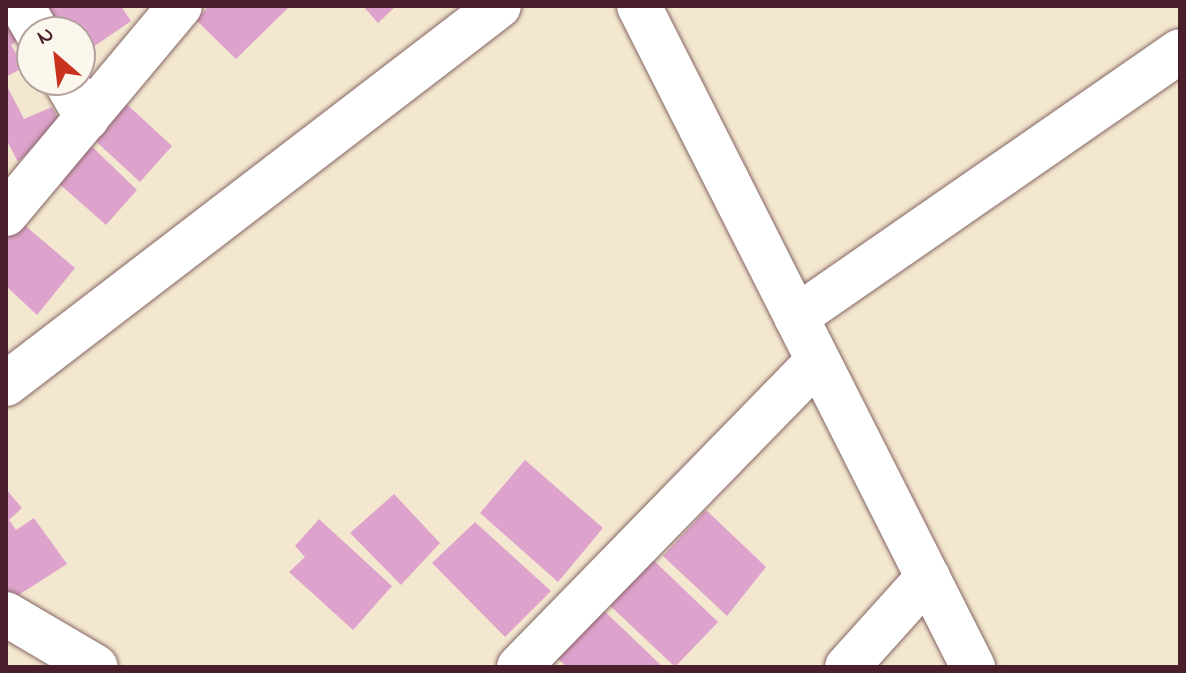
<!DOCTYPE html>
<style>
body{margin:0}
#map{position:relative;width:1186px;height:673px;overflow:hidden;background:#f3e8cf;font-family:"Indie Flower",sans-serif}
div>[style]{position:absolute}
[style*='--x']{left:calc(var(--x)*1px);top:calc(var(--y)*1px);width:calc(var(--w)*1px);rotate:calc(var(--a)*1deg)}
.building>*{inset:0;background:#dea3cc}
.roads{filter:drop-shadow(0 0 2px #856564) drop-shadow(0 0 2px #856564)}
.minor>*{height:44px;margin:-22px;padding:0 22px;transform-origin:22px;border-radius:22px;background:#fff}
span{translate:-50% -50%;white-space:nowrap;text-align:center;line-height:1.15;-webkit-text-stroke:6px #fbf7ec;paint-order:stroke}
.frame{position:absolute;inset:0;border:8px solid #4a1f2b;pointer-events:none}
.north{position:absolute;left:16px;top:16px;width:80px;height:80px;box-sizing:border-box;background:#fbf7ec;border:2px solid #b4a19f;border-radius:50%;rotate:332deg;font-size:22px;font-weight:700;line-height:32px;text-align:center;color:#4a1f2b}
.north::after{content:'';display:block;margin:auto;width:28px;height:36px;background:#c8321e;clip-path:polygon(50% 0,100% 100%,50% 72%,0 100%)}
</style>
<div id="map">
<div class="building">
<i style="clip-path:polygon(46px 6px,121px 6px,131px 21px,80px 56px,80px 32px,60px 32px)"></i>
<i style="clip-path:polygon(209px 6px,290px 6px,236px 59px,196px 20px)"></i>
<i style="clip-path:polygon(363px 6px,396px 6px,378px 23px)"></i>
<i style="clip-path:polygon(6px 20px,24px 36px,11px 45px,24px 67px,6px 77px)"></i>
<i style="clip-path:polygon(8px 88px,24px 119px,52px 107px,60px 121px,18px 162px,6px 139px)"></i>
<i style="clip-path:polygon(119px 97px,172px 146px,140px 182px,88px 134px)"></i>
<i style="clip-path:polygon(82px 137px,137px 190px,106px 225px,48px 174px)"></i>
<i style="clip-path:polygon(15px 217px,75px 268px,37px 315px,6px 286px,6px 228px)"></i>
<i style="clip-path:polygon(525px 460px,603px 528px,558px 582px,480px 513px)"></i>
<i style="clip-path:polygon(6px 489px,22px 508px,9px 520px,16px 530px,34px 518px,67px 564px,6px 603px)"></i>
<i style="clip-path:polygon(394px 494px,440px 543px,401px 585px,350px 533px)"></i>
<i style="clip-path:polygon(706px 510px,766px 567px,727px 616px,663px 556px)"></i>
<i style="clip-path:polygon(319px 519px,392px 586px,353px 630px,289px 572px,305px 557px,295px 546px)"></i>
<i style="clip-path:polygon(475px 522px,551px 591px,505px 637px,432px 563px)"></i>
<i style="clip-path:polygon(646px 553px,718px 622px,675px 667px,603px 599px)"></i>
<i style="clip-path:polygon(598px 605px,663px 667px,567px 667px,552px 653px)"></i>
</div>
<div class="roads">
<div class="minor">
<i style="--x:22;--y:6;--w:30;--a:60"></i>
<i style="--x:639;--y:6;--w:741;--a:63.19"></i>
<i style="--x:65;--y:80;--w:44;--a:59.9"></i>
<i style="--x:6;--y:214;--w:271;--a:-50.1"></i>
<i style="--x:796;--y:317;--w:467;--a:-34.7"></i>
<i style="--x:6;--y:384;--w:621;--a:-37.48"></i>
<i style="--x:6;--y:614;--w:104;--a:30.5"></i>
<i style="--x:519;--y:667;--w:428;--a:-45.7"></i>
<i style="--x:847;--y:667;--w:121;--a:-48"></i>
</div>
</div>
<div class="frame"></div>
<div class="north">N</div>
</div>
